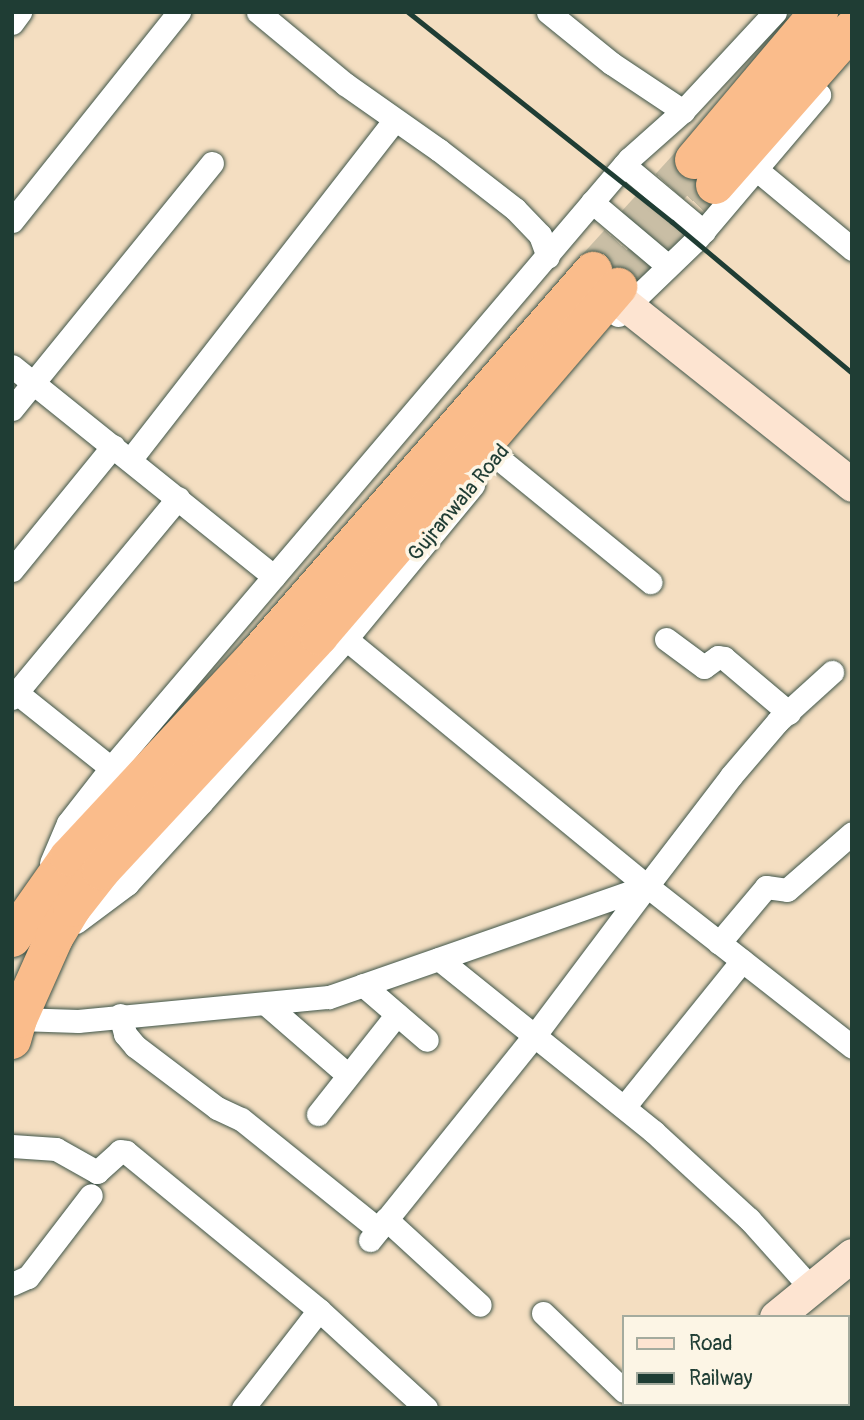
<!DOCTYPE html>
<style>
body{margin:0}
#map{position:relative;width:864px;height:1420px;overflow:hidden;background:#f4dec1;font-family:Pangolin,sans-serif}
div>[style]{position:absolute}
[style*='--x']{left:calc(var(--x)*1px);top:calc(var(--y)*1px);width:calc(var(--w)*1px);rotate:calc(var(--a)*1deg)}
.highway-tunnel>*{height:38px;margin-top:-19px;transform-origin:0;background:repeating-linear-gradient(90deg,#c9bea5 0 38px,transparent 0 57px)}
.roads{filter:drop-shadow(0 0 2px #3f5549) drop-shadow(0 0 2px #3f5549)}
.street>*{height:23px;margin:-11.5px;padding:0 11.5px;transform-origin:11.5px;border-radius:11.5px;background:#fff}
.secondary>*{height:33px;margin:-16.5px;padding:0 16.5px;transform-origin:16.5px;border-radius:16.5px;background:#fde4d1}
.highway>*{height:38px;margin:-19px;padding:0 19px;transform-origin:19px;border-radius:19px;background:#fabc8b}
.rail>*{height:5px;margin:-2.5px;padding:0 2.5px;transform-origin:2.5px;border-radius:2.5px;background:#1f3d34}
span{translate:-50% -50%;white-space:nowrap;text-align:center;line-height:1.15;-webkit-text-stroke:7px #fcf5e5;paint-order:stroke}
.street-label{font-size:21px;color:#1f3d34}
.frame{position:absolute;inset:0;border:14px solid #1f3d34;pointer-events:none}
.legend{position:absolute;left:622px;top:1315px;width:228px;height:91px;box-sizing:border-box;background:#fcf5e5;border:2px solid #a4ab9e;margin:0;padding:9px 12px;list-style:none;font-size:21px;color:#1f3d34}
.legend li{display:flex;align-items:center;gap:14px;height:35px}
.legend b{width:35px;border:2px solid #a4ab9e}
</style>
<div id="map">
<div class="highway-tunnel">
<i style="--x:593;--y:271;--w:150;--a:-47.7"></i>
<i style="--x:618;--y:287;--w:141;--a:-46.4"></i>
</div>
<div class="roads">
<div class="street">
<i style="--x:258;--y:12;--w:113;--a:39.6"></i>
<i style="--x:345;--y:84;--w:115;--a:35.1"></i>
<i style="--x:439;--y:150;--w:96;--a:37.8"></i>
<i style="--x:515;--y:209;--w:36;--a:46"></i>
<i style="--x:540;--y:235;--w:23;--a:70"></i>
<i style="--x:548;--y:12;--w:81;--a:39"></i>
<i style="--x:611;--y:63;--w:87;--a:33.7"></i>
<i style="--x:12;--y:23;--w:14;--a:-54"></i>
<i style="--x:624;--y:165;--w:104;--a:39.9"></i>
<i style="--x:757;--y:170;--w:124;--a:39.7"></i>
<i style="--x:592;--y:202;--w:99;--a:40.1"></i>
<i style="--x:12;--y:221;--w:268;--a:-51.4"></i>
<i style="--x:618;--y:315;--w:107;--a:-43.9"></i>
<i style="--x:695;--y:241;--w:192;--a:-49.7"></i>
<i style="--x:12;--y:366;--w:336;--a:38.8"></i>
<i style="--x:12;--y:409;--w:317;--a:-50.9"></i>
<i style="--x:497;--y:457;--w:198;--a:39.2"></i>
<i style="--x:130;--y:460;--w:431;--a:-52.1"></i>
<i style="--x:12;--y:570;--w:160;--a:-50.8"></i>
<i style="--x:346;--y:639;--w:389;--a:39.4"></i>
<i style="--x:647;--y:886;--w:261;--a:38.1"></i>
<i style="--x:666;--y:639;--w:47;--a:36.4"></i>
<i style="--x:704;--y:667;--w:17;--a:-36"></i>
<i style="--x:718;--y:657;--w:6;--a:9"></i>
<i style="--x:724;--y:658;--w:85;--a:40.2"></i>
<i style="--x:17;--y:693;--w:120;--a:38.6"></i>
<i style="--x:12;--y:698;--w:260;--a:-50.3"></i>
<i style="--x:51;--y:863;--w:43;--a:-67"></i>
<i style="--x:68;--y:823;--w:70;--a:-52"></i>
<i style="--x:111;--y:768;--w:800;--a:-49.62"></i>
<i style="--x:629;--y:159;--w:72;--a:-41.6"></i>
<i style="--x:683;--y:111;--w:135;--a:-47.1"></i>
<i style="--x:76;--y:922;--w:64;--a:-36.7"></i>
<i style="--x:127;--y:884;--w:110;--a:-47.6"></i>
<i style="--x:201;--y:803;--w:219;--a:-48.5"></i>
<i style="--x:346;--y:639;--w:200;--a:-50.5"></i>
<i style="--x:719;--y:943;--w:73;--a:-50"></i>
<i style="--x:766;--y:887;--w:21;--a:8"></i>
<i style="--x:787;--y:890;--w:86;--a:-41.2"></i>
<i style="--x:439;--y:959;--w:276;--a:38.8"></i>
<i style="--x:654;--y:1132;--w:129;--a:42.5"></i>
<i style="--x:749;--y:1219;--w:93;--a:48.1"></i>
<i style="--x:363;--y:985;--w:84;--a:40.7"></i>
<i style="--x:266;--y:1004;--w:108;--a:40.9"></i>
<i style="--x:120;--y:1015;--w:20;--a:75"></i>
<i style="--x:125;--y:1034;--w:16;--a:50"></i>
<i style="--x:135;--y:1046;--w:103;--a:37.1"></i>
<i style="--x:217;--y:1108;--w:26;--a:25"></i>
<i style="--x:241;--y:1119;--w:176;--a:38.8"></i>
<i style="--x:18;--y:1019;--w:60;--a:1.9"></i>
<i style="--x:78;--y:1021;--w:252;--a:-5.5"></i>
<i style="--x:329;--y:997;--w:337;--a:-19.2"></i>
<i style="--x:647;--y:886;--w:138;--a:-52.6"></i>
<i style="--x:731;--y:776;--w:72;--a:-49.5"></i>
<i style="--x:778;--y:721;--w:73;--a:-42.2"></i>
<i style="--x:624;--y:1107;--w:188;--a:-51.1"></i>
<i style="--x:318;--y:1114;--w:127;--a:-51.7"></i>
<i style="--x:12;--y:1146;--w:44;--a:3.9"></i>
<i style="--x:56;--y:1149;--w:47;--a:29.3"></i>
<i style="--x:97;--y:1172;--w:31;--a:-42"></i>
<i style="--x:120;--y:1151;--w:6;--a:9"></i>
<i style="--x:126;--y:1152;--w:249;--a:39.3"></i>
<i style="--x:319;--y:1310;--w:145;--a:42.5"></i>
<i style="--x:386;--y:1219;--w:127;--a:42.5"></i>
<i style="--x:370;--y:1240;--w:263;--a:-51.2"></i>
<i style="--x:535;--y:1035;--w:186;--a:-53.1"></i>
<i style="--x:12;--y:1284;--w:17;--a:-24"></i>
<i style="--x:28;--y:1277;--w:103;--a:-52.5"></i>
<i style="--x:543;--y:1313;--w:112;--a:43.9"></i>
<i style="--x:848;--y:1358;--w:5;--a:37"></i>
<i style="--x:636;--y:1404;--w:5;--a:53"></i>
<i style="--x:243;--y:1408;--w:124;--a:-52.2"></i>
</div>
<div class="secondary">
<i style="--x:626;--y:305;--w:289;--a:38.5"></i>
<i style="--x:776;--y:1317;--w:98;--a:-39.2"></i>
<i style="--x:672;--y:1408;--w:6;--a:-45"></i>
</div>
<div class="highway">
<i style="--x:694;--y:160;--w:194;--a:-49.8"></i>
<i style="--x:715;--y:185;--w:208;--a:-48.7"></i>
<i style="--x:12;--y:938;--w:99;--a:-54.9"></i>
<i style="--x:69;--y:857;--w:275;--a:-47.1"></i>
<i style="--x:256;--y:656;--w:512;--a:-48.8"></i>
<i style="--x:12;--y:1040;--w:22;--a:-74"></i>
<i style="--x:18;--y:1019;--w:89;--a:-66"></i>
<i style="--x:54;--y:938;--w:35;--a:-59"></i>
<i style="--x:72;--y:908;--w:47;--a:-51.9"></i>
<i style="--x:101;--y:871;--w:321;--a:-47.1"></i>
<i style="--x:319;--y:636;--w:460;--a:-49.4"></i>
</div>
</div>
<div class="rail">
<i style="--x:408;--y:12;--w:337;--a:38.5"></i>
<i style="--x:672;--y:222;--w:235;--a:40"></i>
</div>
<div class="street-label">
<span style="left:459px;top:503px;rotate:-50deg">Gujranwala Road</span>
</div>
<div class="frame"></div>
<ul class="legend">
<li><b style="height:9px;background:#fde4d1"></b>Road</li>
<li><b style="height:9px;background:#1f3d34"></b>Railway</li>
</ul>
</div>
